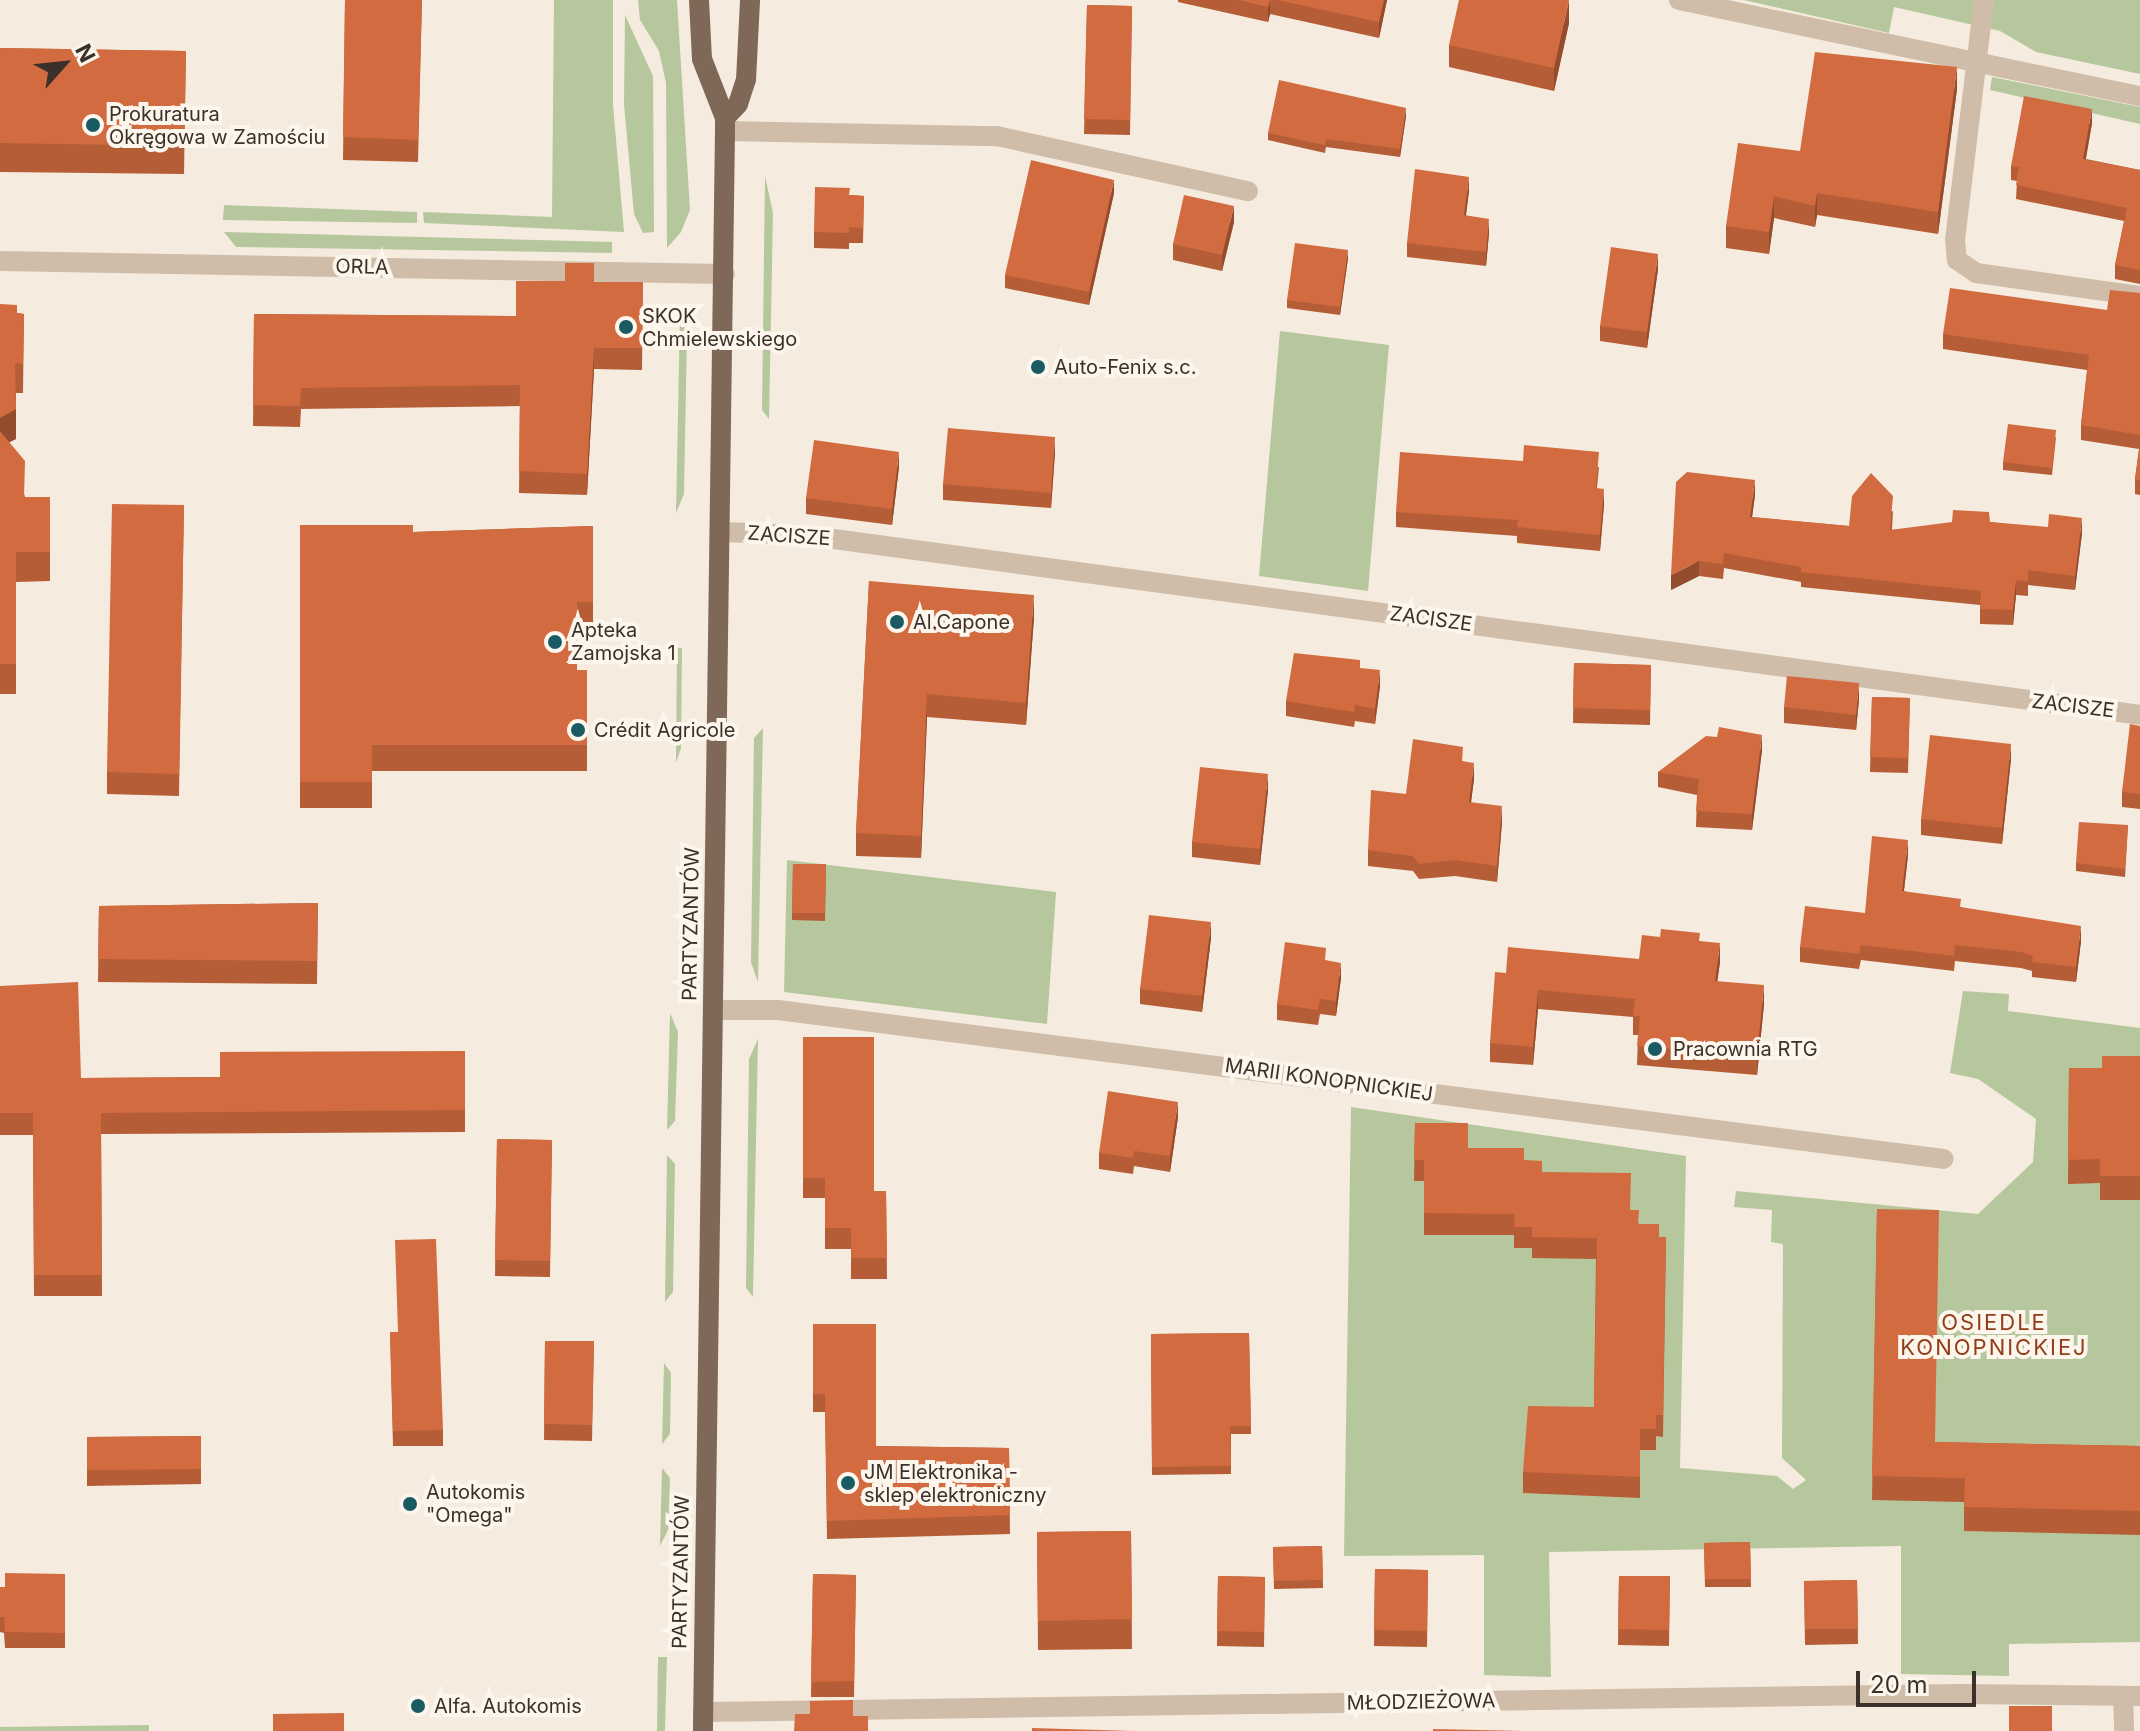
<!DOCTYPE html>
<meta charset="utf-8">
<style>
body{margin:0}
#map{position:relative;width:2140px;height:1731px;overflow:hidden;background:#f5ecdf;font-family:Inter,sans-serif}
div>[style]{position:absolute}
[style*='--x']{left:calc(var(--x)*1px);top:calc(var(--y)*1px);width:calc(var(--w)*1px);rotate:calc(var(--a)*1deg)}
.green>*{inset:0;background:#b6c79d}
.minor>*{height:20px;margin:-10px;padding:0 10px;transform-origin:10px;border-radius:10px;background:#d0bda9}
.major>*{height:20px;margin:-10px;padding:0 10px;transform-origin:10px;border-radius:10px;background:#806859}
.wall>*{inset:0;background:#b55d37}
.shaded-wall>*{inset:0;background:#934c2d}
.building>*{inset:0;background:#d26c40}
.dots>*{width:22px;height:22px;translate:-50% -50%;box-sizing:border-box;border:4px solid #fcf6ed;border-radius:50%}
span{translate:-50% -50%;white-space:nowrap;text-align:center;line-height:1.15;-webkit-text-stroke:8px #fcf6ed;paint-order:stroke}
.poi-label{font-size:20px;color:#3c302a}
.left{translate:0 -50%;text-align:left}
.street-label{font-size:20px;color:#3c302a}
.neighbourhood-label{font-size:22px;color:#943d19;letter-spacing:2px}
.north{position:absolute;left:24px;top:24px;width:80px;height:80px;-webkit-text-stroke:6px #fcf6ed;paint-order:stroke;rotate:63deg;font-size:22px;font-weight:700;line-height:32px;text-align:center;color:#3c302a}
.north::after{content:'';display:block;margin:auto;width:28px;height:36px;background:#3c302a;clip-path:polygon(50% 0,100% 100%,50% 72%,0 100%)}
.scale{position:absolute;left:1856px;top:1671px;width:120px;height:36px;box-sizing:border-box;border:4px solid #3c302a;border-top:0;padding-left:10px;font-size:24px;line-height:28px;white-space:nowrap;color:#3c302a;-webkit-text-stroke:6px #fcf6ed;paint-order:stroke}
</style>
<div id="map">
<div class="green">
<i style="clip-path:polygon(554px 0,613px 0,613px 105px,624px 232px,424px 223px,423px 212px,552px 217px)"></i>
<i style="clip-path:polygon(638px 0,677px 0,690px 210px,681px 232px,667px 248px,666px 83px,659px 51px,640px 20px)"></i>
<i style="clip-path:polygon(1744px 0,2140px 0,2140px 74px,2036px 52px,2000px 31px,1894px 7px,1889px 33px)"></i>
<i style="clip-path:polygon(625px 15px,653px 76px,654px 232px,643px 233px,634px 214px,624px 104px)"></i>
<i style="clip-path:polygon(1992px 77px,2140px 107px,2140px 124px,1990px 90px)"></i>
<i style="clip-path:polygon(765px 176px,773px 213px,769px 419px,762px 410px)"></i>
<i style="clip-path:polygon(224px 205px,417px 212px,417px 223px,223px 220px)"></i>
<i style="clip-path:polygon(224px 232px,612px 242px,612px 253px,236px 247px)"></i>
<i style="clip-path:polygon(680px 313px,687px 333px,684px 494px,676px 513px)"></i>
<i style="clip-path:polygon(1280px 331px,1389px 345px,1368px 591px,1259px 576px)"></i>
<i style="clip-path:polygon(677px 648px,682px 648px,681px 748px,676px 763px)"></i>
<i style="clip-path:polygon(763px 728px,758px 982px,751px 962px,754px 738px)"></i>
<i style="clip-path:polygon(787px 860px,1056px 892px,1047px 1024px,784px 992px)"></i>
<i style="clip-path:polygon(1963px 991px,2009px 994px,2008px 1011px,2140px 1028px,2140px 1642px,2009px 1644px,2009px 1676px,1901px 1674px,1901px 1546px,1549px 1552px,1551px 1677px,1484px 1675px,1484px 1555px,1344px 1556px,1351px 1107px,1686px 1156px,1680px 1468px,1777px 1476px,1793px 1489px,1806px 1480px,1782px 1458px,1783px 1244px,1771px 1242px,1772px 1210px,1734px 1207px,1736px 1191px,1978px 1214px,2033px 1162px,2036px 1119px,1978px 1079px,1950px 1073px)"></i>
<i style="clip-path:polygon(670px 1013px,678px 1032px,675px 1121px,667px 1130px)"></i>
<i style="clip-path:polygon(758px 1039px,753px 1297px,746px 1288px,749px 1059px)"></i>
<i style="clip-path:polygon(667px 1155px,675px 1164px,673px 1292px,665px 1302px)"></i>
<i style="clip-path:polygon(664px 1363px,671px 1373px,670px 1434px,662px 1444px)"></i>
<i style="clip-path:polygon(662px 1468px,670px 1478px,668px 1530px,660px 1546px)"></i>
<i style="clip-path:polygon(658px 1657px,667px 1657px,665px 1731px,657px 1731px)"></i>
<i style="clip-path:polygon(149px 1725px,149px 1731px,0 1731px,0 1727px)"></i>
</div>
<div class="minor">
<i style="--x:1679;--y:0;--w:471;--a:11.8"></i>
<i style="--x:1984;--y:0;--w:241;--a:96.9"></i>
<i style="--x:1955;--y:239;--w:21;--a:85"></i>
<i style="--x:1957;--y:260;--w:23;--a:34"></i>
<i style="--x:1976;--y:273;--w:166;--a:8"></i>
<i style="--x:725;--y:131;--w:272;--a:1.1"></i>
<i style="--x:997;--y:136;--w:257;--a:12.4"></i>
<i style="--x:0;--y:261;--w:725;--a:1.03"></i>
<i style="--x:722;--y:532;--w:82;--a:2.1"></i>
<i style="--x:804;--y:535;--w:1348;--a:7.67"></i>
<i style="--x:713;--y:1010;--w:65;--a:0"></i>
<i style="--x:778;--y:1010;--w:1175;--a:7.28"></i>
<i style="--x:2123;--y:1696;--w:35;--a:88"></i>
<i style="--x:703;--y:1712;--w:1256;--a:-0.82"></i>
<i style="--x:1959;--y:1694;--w:181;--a:0.6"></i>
</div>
<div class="major">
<i style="--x:699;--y:0;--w:59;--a:87.1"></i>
<i style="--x:702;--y:59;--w:63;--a:68.7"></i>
<i style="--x:725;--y:118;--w:13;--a:90"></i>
<i style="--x:725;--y:131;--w:1600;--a:90.79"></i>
<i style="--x:725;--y:118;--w:19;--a:-47"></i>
<i style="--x:738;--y:104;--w:25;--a:-72"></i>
<i style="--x:746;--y:80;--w:80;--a:-87.1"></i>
</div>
<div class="wall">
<i style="clip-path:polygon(345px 0,422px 0,418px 162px,343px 160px)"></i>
<i style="clip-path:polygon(1178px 0,1387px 0,1379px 38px,1270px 14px,1268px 22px,1178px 2px)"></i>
<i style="clip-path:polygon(1087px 5px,1132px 6px,1130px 135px,1084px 134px)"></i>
<i style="clip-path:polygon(1569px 23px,1554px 91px,1449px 67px,1449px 45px)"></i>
<i style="clip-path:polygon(0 48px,186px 51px,184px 174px,0 172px)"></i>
<i style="clip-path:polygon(1957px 89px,1938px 234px,1817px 215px,1815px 227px,1774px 218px,1769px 254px,1726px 248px,1726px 226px,1800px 151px)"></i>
<i style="clip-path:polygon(1406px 116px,1400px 157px,1326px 147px,1325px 153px,1268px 140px,1268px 133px)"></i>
<i style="clip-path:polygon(2092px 123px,2086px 159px,2140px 170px,2140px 284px,2115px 279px,2115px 265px,2124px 221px,2016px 199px,2017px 181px,2011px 180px,2011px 166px)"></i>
<i style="clip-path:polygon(1469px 191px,1466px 215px,1489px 233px,1486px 266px,1407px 257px,1407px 243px)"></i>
<i style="clip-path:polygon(1114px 193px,1089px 305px,1005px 288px,1005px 275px)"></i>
<i style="clip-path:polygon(850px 195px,864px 196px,863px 243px,849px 243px,849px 249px,814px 248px,814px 232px)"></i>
<i style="clip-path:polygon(1234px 222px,1222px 271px,1173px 260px,1173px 244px)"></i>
<i style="clip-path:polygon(1348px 258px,1340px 315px,1287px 308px,1287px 300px)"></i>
<i style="clip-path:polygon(1658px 269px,1647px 348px,1600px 341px,1600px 326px)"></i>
<i style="clip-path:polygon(594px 282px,643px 282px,642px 370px,594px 369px,587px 495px,519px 493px,520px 406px,301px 409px,300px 427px,253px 426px,254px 314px,516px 316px)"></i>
<i style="clip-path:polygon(2140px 293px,2140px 495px,2135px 494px,2135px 479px,2139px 449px,2081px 440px,2081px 425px,2087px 370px,1943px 349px,1943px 334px,2107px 310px)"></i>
<i style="clip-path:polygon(0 304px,17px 313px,24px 314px,23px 393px,16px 393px,16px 439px,9px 442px,25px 497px,50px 497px,50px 581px,16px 582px,16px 694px,0 694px)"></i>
<i style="clip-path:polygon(2056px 437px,2052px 475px,2003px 470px,2003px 462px)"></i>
<i style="clip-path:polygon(1055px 452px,1051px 508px,943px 500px,943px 484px)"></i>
<i style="clip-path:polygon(899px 467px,892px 525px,806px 514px,806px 498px)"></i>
<i style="clip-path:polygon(1599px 467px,1597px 488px,1604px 504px,1600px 551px,1517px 543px,1517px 536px,1396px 527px,1396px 512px)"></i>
<i style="clip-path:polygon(1755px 495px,1752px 517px,1849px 526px,1893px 511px,1892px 530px,1990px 522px,2082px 533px,2075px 590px,2028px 585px,2028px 596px,2016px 595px,2013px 625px,1980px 624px,1980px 605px,1801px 587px,1801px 582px,1724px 568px,1723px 579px,1699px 576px,1671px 590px)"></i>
<i style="clip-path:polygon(184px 505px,179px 796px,107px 794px,107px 772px)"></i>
<i style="clip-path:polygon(300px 525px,413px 532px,593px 526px,593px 628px,577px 628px,577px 670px,587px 670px,587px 771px,372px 771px,372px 808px,300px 808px)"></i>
<i style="clip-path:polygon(869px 581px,1034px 617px,1026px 725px,927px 717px,921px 858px,856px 856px,856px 833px)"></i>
<i style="clip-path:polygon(1574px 663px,1651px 665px,1650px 725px,1573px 723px)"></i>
<i style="clip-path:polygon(1360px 668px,1380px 686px,1375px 724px,1355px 721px,1354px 727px,1286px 716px,1286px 701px)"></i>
<i style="clip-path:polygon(1872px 697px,1910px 698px,1908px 773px,1870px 772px)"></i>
<i style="clip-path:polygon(1859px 699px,1856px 730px,1784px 723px,1784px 707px)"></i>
<i style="clip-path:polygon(2140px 726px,2140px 809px,2122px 807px,2122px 792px)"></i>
<i style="clip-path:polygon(1762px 750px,1752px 830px,1696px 827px,1697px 795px,1658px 787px,1658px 772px)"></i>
<i style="clip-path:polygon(2011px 759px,2002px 844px,1921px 835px,1921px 819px)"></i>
<i style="clip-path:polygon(1463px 761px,1474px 779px,1471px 802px,1502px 822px,1497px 882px,1455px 876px,1419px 879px,1413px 871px,1368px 866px,1368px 850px,1406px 794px)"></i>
<i style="clip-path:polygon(1268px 790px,1260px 865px,1192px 857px,1192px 842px)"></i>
<i style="clip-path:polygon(2128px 825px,2125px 877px,2076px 871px,2076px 863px)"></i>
<i style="clip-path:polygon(1908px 855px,1904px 891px,2081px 941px,2076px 982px,2032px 977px,2032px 971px,2021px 968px,1955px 961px,1954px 971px,1861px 960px,1859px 969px,1800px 962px,1800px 947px,1865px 913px)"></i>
<i style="clip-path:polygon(793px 864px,826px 864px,825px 921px,792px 920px)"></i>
<i style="clip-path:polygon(318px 903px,317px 984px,98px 982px,99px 906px)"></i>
<i style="clip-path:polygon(1211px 938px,1202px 1012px,1140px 1004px,1140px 989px)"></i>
<i style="clip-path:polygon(1700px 941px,1720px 962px,1717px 981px,1764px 1004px,1757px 1075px,1637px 1065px,1638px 1035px,1633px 1035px,1633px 1017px,1538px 1009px,1533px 1065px,1490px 1062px,1490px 1043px,1506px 973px,1639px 959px)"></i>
<i style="clip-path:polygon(1326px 960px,1341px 978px,1336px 1016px,1320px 1014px,1318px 1025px,1277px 1020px,1277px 1004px)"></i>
<i style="clip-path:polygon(0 986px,81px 1078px,220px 1077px,465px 1051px,465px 1132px,101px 1134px,102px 1296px,34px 1296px,33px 1135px,0 1135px)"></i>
<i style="clip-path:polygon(803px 1037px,874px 1191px,886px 1191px,887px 1279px,851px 1279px,851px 1249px,825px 1249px,825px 1198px,803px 1198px)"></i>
<i style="clip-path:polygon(2140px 1056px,2140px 1200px,2100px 1200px,2100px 1183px,2068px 1184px,2069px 1068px,2102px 1068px)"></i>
<i style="clip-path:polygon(1178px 1117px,1170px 1172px,1134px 1166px,1133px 1174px,1099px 1169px,1099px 1153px)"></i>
<i style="clip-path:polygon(1415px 1123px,1468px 1148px,1524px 1160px,1542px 1172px,1631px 1210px,1639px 1224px,1659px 1237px,1666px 1237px,1663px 1437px,1656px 1436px,1656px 1450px,1640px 1450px,1640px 1498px,1523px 1493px,1523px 1472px,1594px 1407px,1596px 1259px,1532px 1258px,1532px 1248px,1514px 1248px,1514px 1235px,1424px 1235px,1424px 1181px,1414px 1181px)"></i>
<i style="clip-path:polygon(497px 1139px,552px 1140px,550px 1277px,495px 1276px)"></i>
<i style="clip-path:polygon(1877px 1209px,1935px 1442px,2140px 1446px,2140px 1535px,1964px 1531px,1964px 1502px,1872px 1500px)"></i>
<i style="clip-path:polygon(813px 1324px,876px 1446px,1009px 1448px,1010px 1534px,827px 1539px,825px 1412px,813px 1412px)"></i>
<i style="clip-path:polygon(390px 1332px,443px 1430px,443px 1446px,393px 1446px)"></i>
<i style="clip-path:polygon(1249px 1333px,1251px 1434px,1231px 1434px,1231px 1474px,1152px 1475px,1151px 1334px)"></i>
<i style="clip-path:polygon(545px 1341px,594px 1341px,592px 1441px,544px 1440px)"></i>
<i style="clip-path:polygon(201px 1436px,201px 1484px,87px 1486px,87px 1437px)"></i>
<i style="clip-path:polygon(1131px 1531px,1132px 1649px,1038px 1650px,1037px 1532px)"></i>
<i style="clip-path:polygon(1750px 1542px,1751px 1587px,1705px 1587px,1704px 1543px)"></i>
<i style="clip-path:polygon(1322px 1546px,1323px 1588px,1274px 1589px,1273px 1547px)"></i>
<i style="clip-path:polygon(1375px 1569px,1428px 1570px,1427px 1647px,1374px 1646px)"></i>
<i style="clip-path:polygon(65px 1574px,65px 1648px,5px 1648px,4px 1633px,0 1632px,0 1587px,5px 1587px)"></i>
<i style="clip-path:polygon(813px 1574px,856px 1575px,854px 1697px,811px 1697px)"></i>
<i style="clip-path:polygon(1218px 1576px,1265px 1577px,1264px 1647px,1217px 1646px)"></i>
<i style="clip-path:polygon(1619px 1576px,1670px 1576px,1669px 1646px,1618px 1645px)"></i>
<i style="clip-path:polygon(1857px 1580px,1858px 1644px,1805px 1645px,1804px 1581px)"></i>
</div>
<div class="shaded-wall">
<i style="clip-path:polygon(1270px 0,1270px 14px,1268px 22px,1268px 7px)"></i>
<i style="clip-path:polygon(1384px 0,1387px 0,1379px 38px,1379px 22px)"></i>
<i style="clip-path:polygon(1569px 0,1569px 23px,1554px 91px,1554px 68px)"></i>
<i style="clip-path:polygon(1957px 67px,1957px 89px,1938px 234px,1938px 212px)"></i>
<i style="clip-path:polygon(1406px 108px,1406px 116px,1400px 157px,1400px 149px)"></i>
<i style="clip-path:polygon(2092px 109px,2092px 123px,2083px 173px,2083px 159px)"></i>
<i style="clip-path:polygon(1469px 177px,1469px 191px,1464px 229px,1464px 215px)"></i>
<i style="clip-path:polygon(1114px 180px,1114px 193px,1089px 305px,1089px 292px)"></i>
<i style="clip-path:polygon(1817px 193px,1817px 215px,1815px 227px,1815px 206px)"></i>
<i style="clip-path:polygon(1774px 196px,1774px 218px,1769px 254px,1769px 232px)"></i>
<i style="clip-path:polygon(1234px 206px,1234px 222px,1222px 271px,1222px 255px)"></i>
<i style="clip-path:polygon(1489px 219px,1489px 233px,1486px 266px,1486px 252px)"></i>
<i style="clip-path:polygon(1348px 250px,1348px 258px,1340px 315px,1340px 307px)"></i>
<i style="clip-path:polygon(1658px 254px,1658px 269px,1647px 348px,1647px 332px)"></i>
<i style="clip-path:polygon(594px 348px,594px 369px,587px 495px,587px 474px)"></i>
<i style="clip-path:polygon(16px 409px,16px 439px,0 447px,0 418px)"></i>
<i style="clip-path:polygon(1055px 437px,1055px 452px,1051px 508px,1051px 493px)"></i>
<i style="clip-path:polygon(899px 452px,899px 467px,892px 525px,892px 509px)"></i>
<i style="clip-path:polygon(1755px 480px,1755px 495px,1750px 532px,1750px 517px)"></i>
<i style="clip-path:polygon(1604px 489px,1604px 504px,1600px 551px,1600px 535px)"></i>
<i style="clip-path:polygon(2082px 518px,2082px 533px,2075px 590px,2075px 576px)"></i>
<i style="clip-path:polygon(1699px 561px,1699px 576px,1671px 590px,1671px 575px)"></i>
<i style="clip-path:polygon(2016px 580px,2016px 595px,2013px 625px,2013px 610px)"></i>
<i style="clip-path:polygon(1034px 595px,1034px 617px,1026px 725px,1026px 703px)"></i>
<i style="clip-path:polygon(1380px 670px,1380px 686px,1375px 724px,1375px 709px)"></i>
<i style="clip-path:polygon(1859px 683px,1859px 699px,1856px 730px,1856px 715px)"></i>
<i style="clip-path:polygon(927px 694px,927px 717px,921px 858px,921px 836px)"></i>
<i style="clip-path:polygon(1762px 735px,1762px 750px,1752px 830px,1752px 814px)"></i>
<i style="clip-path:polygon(2011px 744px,2011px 759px,2002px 844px,2002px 828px)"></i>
<i style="clip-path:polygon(1474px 763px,1474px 779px,1469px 818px,1469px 802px)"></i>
<i style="clip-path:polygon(1268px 774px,1268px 790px,1260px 865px,1260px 849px)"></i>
<i style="clip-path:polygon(1502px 806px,1502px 822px,1497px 882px,1497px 866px)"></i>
<i style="clip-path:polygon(1908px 840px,1908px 855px,1902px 907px,1902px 891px)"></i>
<i style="clip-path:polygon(1211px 922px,1211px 938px,1202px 1012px,1202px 996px)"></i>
<i style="clip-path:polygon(2081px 926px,2081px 941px,2076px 982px,2076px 967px)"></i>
<i style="clip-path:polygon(1720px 943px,1720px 962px,1715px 999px,1715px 981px)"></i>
<i style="clip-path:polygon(1341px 963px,1341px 978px,1336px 1016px,1336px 1001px)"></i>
<i style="clip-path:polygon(1764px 985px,1764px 1004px,1757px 1075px,1757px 1056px)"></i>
<i style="clip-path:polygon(1538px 990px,1538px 1009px,1533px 1065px,1533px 1047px)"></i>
<i style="clip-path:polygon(1178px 1102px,1178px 1117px,1170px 1172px,1170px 1156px)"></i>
</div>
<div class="building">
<i style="clip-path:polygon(345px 0,422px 0,418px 140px,343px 137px)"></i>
<i style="clip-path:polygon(1239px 0,1270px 0,1268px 7px)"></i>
<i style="clip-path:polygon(1278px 0,1384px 0,1379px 22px)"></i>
<i style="clip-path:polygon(1459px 0,1569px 0,1554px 68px,1449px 45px)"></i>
<i style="clip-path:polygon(1087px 5px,1132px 6px,1130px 120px,1084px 119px)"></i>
<i style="clip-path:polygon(0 48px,186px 51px,184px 146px,0 143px)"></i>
<i style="clip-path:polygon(1815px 52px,1957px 67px,1938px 212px,1817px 193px,1815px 206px,1774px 196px,1769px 232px,1726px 226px,1738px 143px,1800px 151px)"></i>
<i style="clip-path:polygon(1279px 80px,1406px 108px,1400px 149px,1326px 139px,1325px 145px,1268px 133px)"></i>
<i style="clip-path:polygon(2024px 96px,2092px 109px,2083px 159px,2140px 170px,2140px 270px,2115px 265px,2127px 208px,2016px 185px,2019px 167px,2011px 166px)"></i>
<i style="clip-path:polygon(1031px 160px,1114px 180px,1089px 292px,1005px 275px)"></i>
<i style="clip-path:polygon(1415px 169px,1469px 177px,1464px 215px,1489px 219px,1486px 252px,1407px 243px)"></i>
<i style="clip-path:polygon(815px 187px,850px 188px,849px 195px,864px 196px,863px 228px,849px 227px,849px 233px,814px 232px)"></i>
<i style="clip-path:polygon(1184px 195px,1234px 206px,1222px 255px,1173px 244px)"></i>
<i style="clip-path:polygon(1295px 243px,1348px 250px,1340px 307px,1287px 300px)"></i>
<i style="clip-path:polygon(1611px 247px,1658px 254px,1647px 332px,1600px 326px)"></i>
<i style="clip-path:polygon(565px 263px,594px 263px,594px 282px,643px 282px,642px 348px,594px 348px,587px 474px,519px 471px,520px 385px,301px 388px,300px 406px,253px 405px,254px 314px,516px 316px,516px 281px,565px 281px)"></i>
<i style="clip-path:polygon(1950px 288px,2107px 310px,2110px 290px,2140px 293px,2140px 435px,2081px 425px,2089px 355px,1943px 334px)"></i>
<i style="clip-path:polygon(0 304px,17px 305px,17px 313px,24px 314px,23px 364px,15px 363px,16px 409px,0 418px)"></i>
<i style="clip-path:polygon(2008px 424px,2056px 430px,2052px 468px,2003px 462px)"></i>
<i style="clip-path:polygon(948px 428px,1055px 437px,1051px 493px,943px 484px)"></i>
<i style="clip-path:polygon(0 431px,25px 461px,24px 497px,50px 497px,50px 552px,16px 552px,16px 664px,0 664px)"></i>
<i style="clip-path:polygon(814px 440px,899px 452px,892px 509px,806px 498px)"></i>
<i style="clip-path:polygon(2140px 443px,2140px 480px,2135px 479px)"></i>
<i style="clip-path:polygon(1524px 445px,1599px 452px,1596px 488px,1604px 489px,1600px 535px,1517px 527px,1518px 520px,1396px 512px,1400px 452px,1523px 461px)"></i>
<i style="clip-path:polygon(1687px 472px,1755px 480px,1750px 517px,1849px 526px,1852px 496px,1871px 473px,1893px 496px,1890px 530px,1952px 522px,1953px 510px,1989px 512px,1990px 522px,2048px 527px,2049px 514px,2082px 518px,2075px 576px,2028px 570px,2028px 581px,2016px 580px,2013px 610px,1980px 609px,1981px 591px,1801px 572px,1801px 567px,1724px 553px,1723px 564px,1699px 561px,1671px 575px,1676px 482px)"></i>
<i style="clip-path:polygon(112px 504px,184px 505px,179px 774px,107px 772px)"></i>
<i style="clip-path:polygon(300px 525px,413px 525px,413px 532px,593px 526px,593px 602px,577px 602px,577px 670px,587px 670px,587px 745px,372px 745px,372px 782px,300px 782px)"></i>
<i style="clip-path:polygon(869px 581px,1034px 595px,1026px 703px,927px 694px,921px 836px,856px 833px)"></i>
<i style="clip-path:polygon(1294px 653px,1360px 660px,1360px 668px,1380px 670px,1375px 709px,1355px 705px,1354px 712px,1286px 701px)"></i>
<i style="clip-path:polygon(1574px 663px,1651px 665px,1650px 710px,1573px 708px)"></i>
<i style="clip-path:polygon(1787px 676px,1859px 683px,1856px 715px,1784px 707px)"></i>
<i style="clip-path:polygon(1872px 697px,1910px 698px,1908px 758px,1870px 757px)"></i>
<i style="clip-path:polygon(2130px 724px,2140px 726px,2140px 794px,2122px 792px)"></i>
<i style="clip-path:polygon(1719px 727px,1762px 735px,1752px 814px,1696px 811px,1699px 779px,1658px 772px,1706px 736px,1717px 737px)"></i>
<i style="clip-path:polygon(1930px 735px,2011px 744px,2002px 828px,1921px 819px)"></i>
<i style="clip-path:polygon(1413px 739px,1463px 747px,1462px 761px,1474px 763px,1469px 802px,1502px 806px,1497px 866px,1455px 860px,1419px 864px,1413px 856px,1368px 850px,1371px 790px,1406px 794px)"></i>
<i style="clip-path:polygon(1200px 767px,1268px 774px,1260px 849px,1192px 842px)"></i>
<i style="clip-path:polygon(2079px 822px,2128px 825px,2125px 869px,2076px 863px)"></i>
<i style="clip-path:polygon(1872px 836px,1908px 840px,1902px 891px,1961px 899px,1960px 907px,2081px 926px,2076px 967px,2032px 962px,2033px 956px,2021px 952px,1955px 945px,1954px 956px,1861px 945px,1859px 954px,1800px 947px,1805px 906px,1865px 913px)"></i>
<i style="clip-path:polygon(793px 864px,826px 864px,825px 913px,792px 913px)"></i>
<i style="clip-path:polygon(318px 903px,317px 961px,98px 959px,99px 906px)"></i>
<i style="clip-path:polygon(1149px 915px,1211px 922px,1202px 996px,1140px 989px)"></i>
<i style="clip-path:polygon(1661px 929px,1700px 933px,1699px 941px,1720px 943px,1715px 981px,1764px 985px,1757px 1056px,1637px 1046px,1640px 1016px,1633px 1016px,1635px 999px,1538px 990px,1533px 1047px,1490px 1043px,1495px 972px,1506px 973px,1508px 947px,1639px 959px,1642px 935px,1660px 937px)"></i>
<i style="clip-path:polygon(1285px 942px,1326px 948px,1325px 960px,1341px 963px,1336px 1001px,1320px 999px,1318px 1010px,1277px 1004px)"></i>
<i style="clip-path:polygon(78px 982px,81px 1078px,220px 1077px,220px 1052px,465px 1051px,465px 1110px,101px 1113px,102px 1275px,34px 1275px,33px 1113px,0 1113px,0 986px)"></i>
<i style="clip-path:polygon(803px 1037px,874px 1037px,874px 1191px,886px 1191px,887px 1258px,851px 1258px,851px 1228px,825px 1228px,825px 1178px,803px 1178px)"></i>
<i style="clip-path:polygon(2102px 1056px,2140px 1056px,2140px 1176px,2100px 1176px,2100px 1159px,2068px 1160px,2069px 1068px,2102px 1068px)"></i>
<i style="clip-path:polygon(1108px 1091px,1178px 1102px,1170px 1156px,1134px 1151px,1133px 1158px,1099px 1153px)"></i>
<i style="clip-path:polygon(1415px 1123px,1468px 1123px,1468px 1148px,1524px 1148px,1524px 1160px,1542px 1161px,1542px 1172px,1631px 1173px,1630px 1210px,1639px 1210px,1638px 1224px,1659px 1224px,1659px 1237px,1666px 1237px,1663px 1415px,1656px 1415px,1656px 1429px,1640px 1429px,1640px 1477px,1523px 1472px,1528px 1406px,1594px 1407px,1597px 1238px,1532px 1237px,1532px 1227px,1514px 1227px,1515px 1214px,1424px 1213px,1424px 1160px,1414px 1160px)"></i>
<i style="clip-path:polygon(497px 1139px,552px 1140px,550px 1261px,495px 1260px)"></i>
<i style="clip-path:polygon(1877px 1209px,1939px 1210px,1935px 1442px,2140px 1446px,2140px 1511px,1964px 1507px,1965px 1478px,1872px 1476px)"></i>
<i style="clip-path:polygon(436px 1239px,443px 1430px,393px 1431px,390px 1332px,398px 1332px,395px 1240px)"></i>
<i style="clip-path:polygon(813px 1324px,876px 1324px,876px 1446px,1009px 1448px,1010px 1515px,827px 1521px,825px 1394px,813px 1394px)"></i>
<i style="clip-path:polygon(1249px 1333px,1251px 1426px,1230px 1426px,1231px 1466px,1152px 1467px,1151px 1334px)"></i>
<i style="clip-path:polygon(545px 1341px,594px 1341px,592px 1425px,544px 1424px)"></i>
<i style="clip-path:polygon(201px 1436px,201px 1469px,87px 1470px,87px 1437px)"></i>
<i style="clip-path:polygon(1131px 1531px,1132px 1619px,1038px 1621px,1037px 1532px)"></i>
<i style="clip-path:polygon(1750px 1542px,1751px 1579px,1705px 1579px,1704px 1543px)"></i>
<i style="clip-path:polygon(1322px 1546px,1323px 1580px,1274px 1581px,1273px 1547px)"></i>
<i style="clip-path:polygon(1375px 1569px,1428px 1570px,1427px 1631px,1374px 1630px)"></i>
<i style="clip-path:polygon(5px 1573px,65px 1574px,65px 1633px,5px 1632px,4px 1617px,0 1617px,0 1587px,5px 1587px)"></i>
<i style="clip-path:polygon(813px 1574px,856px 1575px,854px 1681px,811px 1682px)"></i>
<i style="clip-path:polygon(1218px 1576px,1265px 1577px,1264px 1632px,1217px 1631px)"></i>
<i style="clip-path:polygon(1619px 1576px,1670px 1576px,1669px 1630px,1618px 1629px)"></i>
<i style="clip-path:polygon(1857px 1580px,1858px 1629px,1805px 1629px,1804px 1581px)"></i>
<i style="clip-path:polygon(853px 1700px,853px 1716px,868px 1716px,868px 1731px,794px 1731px,795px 1714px,810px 1714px,810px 1701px)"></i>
<i style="clip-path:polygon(2009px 1706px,2052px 1706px,2052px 1731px,2009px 1731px)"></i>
<i style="clip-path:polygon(344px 1713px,344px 1731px,273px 1731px,273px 1714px)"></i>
<i style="clip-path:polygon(1032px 1728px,1133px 1731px,1032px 1731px)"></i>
<i style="clip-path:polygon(1433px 1729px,1524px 1731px,1433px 1731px)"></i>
</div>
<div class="dots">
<i style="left:93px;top:125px;background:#1a5a63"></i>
<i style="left:626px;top:327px;background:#1a5a63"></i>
<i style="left:1038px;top:367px;background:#1a5a63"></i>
<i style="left:897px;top:622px;background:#1a5a63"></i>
<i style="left:555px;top:642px;background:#1a5a63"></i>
<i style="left:578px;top:730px;background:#1a5a63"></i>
<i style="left:1655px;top:1049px;background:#1a5a63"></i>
<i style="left:848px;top:1483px;background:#1a5a63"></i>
<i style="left:410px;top:1504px;background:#1a5a63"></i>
<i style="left:418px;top:1706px;background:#1a5a63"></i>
</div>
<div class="poi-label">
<span class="left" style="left:109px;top:126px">Prokuratura<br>Okręgowa w Zamościu</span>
<span class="left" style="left:642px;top:328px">SKOK<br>Chmielewskiego</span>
<span class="left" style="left:1054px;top:367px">Auto-Fenix s.c.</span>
<span class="left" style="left:913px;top:622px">Al.Capone</span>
<span class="left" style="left:571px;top:642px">Apteka<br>Zamojska 1</span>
<span class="left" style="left:594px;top:730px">Crédit Agricole</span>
<span class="left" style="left:1673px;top:1049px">Pracownia RTG</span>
<span class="left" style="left:864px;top:1484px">JM Elektronika -<br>sklep elektroniczny</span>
<span class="left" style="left:426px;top:1504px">Autokomis<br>"Omega"</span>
<span class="left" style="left:434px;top:1706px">Alfa. Autokomis</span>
</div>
<div class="street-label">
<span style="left:362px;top:267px;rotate:1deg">ORLA</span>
<span style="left:789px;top:536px;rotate:4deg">ZACISZE</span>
<span style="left:1431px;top:619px;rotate:8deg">ZACISZE</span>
<span style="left:2073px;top:706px;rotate:7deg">ZACISZE</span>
<span style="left:691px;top:924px;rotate:-89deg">PARTYZANTÓW</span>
<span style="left:1329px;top:1080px;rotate:8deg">MARII KONOPNICKIEJ</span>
<span style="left:681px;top:1572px;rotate:-89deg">PARTYZANTÓW</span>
<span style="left:1421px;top:1702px;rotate:-1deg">MŁODZIEŻOWA</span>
</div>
<div class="neighbourhood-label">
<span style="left:1994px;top:1335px">OSIEDLE<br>KONOPNICKIEJ</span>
</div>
<div class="north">N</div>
<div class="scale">20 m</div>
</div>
